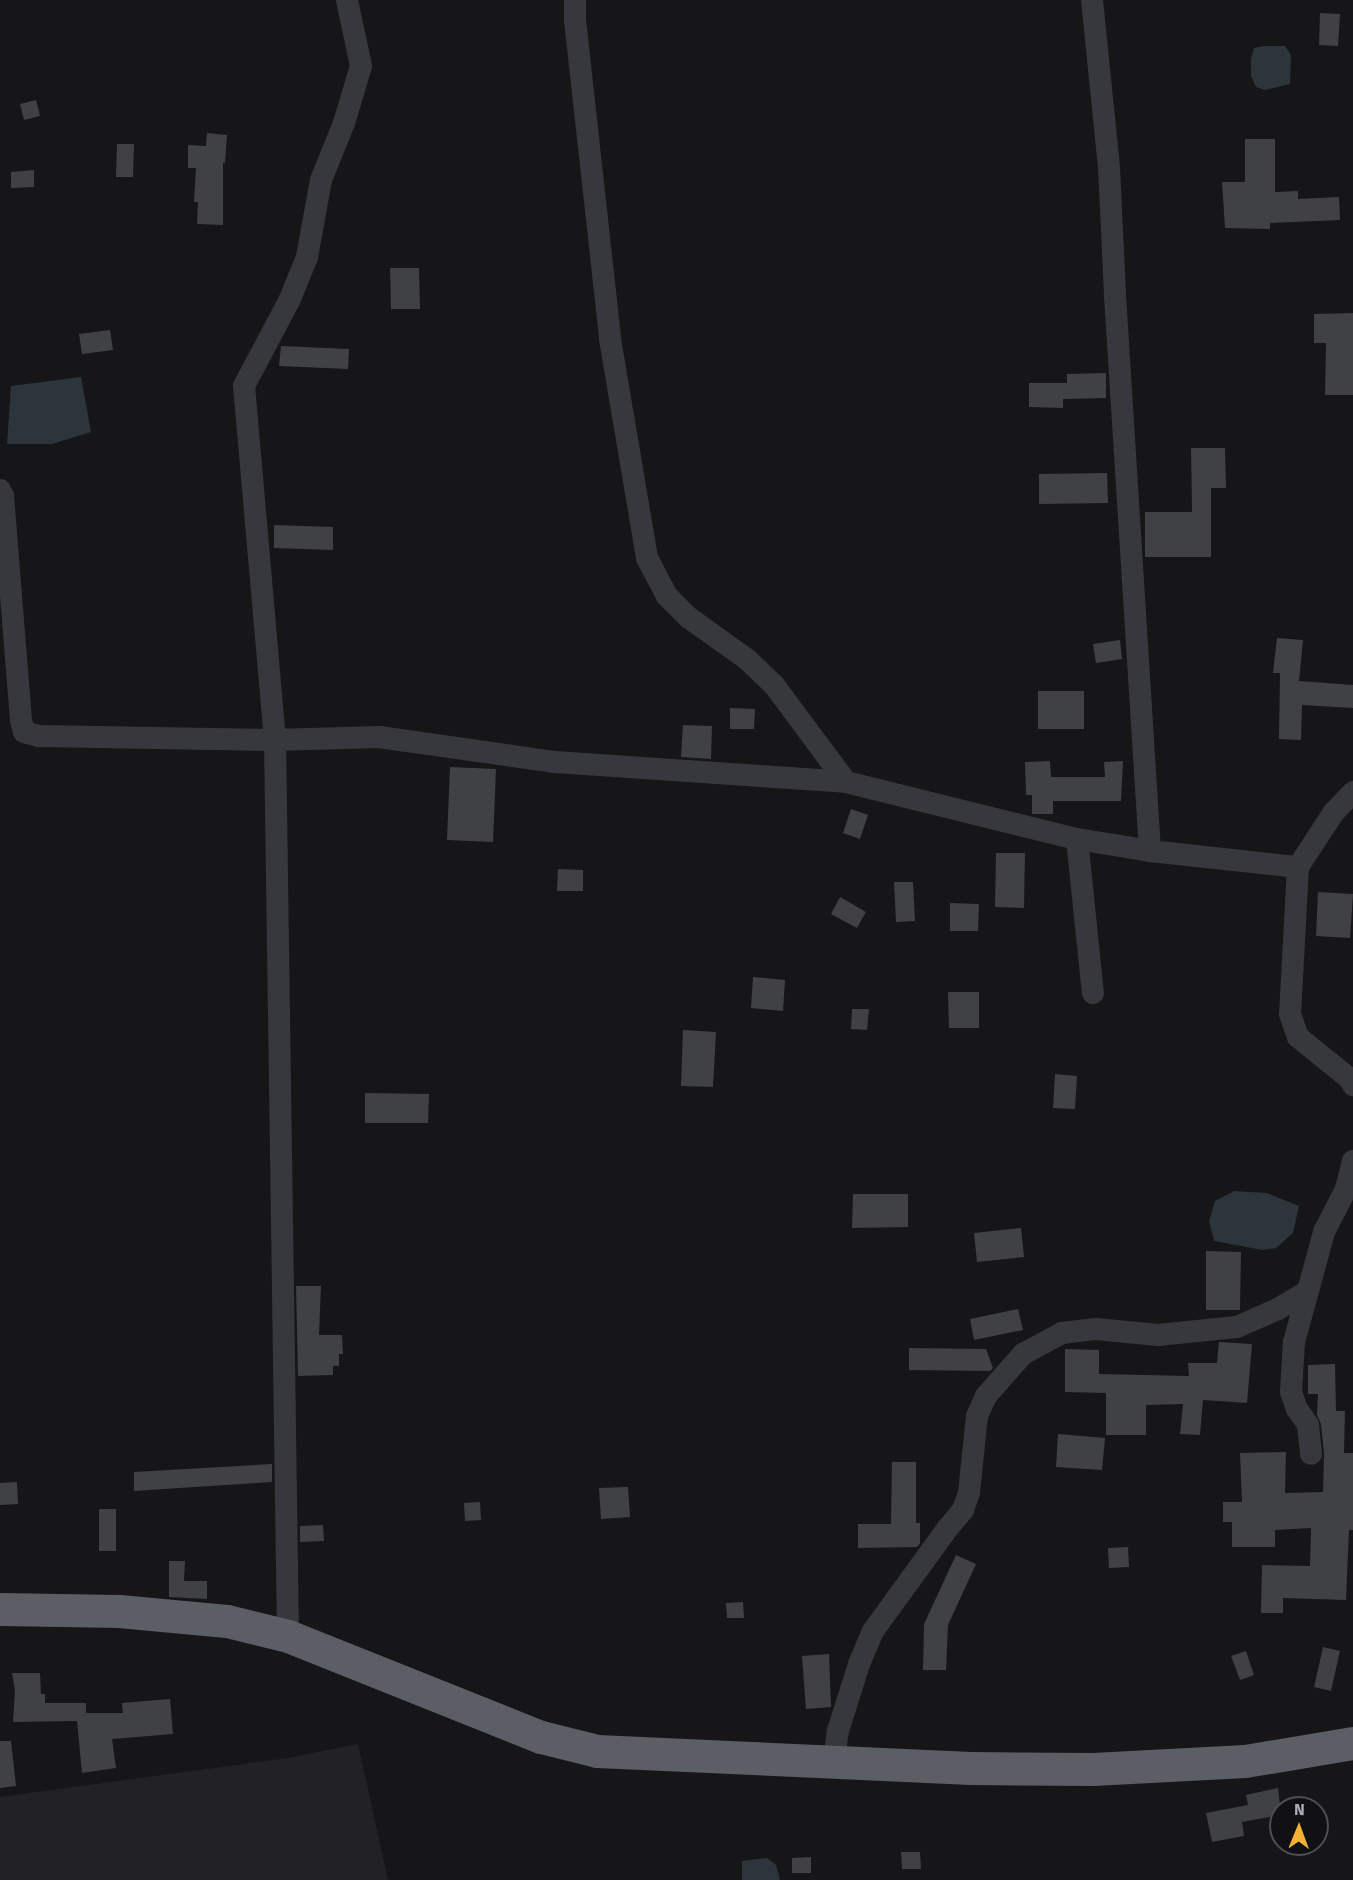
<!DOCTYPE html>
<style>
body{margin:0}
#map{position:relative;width:1353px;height:1880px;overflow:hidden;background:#161618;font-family:"Fira Sans",sans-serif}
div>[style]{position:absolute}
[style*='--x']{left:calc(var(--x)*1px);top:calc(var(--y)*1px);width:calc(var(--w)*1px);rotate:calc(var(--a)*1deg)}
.built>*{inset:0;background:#222225}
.water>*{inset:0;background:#2c353c}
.building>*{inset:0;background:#404145}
.minor>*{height:22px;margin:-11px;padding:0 11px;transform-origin:11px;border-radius:11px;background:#37383d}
.trunk>*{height:33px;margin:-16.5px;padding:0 16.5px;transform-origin:16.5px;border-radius:16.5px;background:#5b5e65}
span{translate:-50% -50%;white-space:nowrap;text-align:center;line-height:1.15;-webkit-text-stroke:4.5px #111113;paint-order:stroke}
.north{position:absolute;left:1269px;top:1796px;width:60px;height:60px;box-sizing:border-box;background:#111113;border:2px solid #4d4f55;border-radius:50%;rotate:1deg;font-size:16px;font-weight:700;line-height:24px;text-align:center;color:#a8adb8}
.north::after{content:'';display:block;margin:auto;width:21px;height:27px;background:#f2b134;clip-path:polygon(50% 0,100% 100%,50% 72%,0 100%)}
</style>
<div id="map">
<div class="built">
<i style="clip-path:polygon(358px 1744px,388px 1880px,0 1880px,0 1797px,288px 1758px)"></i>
</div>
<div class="water">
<i style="clip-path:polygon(1265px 46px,1285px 46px,1291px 55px,1290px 84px,1265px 90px,1256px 87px,1251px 76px,1251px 59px,1254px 48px)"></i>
<i style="clip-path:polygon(81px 377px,91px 432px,52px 444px,7px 444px,11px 386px)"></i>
<i style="clip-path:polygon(1234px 1191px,1267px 1193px,1299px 1206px,1293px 1233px,1276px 1248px,1263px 1250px,1214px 1241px,1209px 1221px,1215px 1201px)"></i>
<i style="clip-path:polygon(767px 1858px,776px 1865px,780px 1880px,742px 1880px,742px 1861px)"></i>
</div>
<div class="building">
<i style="clip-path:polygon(1320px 13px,1340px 14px,1338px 46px,1319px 45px)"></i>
<i style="clip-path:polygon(36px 100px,40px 116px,24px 120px,20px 104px)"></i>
<i style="clip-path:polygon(207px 133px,227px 135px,225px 163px,223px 163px,223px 225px,197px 224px,198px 202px,194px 202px,196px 168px,188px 168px,188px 145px,206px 146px)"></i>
<i style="clip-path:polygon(1245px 139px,1275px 139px,1275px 192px,1298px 191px,1298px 199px,1339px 197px,1340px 220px,1270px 223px,1270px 229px,1225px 228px,1222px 182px,1245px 182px)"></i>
<i style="clip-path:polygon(117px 144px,134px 144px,133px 177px,116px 177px)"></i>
<i style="clip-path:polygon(34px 170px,34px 187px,11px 188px,11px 172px)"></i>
<i style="clip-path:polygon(390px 268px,419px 268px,420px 309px,391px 309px)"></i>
<i style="clip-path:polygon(1353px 313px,1353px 395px,1325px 395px,1326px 343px,1314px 343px,1314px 314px)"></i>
<i style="clip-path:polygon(110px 330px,113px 350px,82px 354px,79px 334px)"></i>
<i style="clip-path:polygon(281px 346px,349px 349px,348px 369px,279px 366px)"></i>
<i style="clip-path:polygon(1106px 373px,1106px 398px,1063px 399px,1063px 408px,1029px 407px,1029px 383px,1067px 383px,1067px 374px)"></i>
<i style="clip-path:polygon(1191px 448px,1225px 448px,1226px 488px,1211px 488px,1211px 557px,1145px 557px,1145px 512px,1192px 512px)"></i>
<i style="clip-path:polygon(1107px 473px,1108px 503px,1039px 504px,1039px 474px)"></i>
<i style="clip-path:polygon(274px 525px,333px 527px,333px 550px,274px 548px)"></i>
<i style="clip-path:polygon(1277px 638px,1303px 640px,1299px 681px,1353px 685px,1353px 708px,1302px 705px,1301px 740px,1279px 739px,1280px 673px,1273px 673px)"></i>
<i style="clip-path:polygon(1120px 640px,1122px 659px,1096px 663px,1093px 644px)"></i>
<i style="clip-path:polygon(1038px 691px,1084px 691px,1084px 729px,1038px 729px)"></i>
<i style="clip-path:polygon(730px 708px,755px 709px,754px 729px,730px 729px)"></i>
<i style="clip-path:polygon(683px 725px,712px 726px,711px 759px,681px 757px)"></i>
<i style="clip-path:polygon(1050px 761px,1051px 777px,1105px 777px,1104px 762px,1123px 761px,1121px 801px,1053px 801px,1053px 814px,1032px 814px,1032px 795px,1026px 795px,1025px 762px)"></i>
<i style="clip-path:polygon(450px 767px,496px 769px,493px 842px,447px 840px)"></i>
<i style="clip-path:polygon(851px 809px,868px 815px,860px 839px,843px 833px)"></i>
<i style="clip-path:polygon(996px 853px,1025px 853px,1024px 908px,995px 907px)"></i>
<i style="clip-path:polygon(558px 869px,583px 870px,583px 891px,557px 891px)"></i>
<i style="clip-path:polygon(894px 882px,913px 882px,915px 921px,896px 922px)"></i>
<i style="clip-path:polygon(1318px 892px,1353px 894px,1350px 938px,1316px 936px)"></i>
<i style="clip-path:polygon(840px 897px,866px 912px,857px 928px,831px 914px)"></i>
<i style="clip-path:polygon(950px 903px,979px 904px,978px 931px,950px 931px)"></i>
<i style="clip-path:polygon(753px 977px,785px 980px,783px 1011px,751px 1008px)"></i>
<i style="clip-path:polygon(948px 992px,979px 992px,979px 1028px,949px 1028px)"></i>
<i style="clip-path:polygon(852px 1009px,869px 1009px,867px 1030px,851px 1029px)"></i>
<i style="clip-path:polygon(683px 1030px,716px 1032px,713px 1087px,681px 1086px)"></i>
<i style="clip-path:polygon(1055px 1074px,1077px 1076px,1075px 1109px,1053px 1108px)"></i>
<i style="clip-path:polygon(365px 1093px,429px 1094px,428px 1123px,365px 1123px)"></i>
<i style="clip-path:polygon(853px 1194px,908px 1194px,908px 1227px,852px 1228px)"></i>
<i style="clip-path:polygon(1021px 1228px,1024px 1257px,977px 1262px,974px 1233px)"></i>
<i style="clip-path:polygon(1206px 1251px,1241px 1252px,1240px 1310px,1206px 1310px)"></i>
<i style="clip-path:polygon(296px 1286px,321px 1286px,319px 1335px,342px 1335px,343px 1354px,339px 1354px,339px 1366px,333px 1366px,333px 1375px,298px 1376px)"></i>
<i style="clip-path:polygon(1018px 1309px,1023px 1330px,974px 1340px,970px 1319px)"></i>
<i style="clip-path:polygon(1219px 1342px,1252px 1344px,1247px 1403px,1203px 1400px,1200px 1435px,1180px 1434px,1183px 1404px,1146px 1405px,1146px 1435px,1106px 1435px,1106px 1393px,1065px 1392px,1065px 1349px,1099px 1350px,1099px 1374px,1189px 1376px,1188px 1363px,1217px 1363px)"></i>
<i style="clip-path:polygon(909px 1348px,986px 1349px,993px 1368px,990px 1371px,909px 1370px)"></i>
<i style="clip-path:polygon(1335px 1364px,1336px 1411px,1345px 1411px,1344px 1453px,1353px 1453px,1353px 1530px,1349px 1530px,1346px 1600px,1283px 1598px,1283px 1613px,1261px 1613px,1262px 1565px,1310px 1566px,1311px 1528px,1275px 1530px,1275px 1547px,1232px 1547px,1232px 1522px,1223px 1522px,1223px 1502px,1242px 1502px,1240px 1453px,1286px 1452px,1285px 1493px,1323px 1492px,1324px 1453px,1321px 1424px,1317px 1415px,1318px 1394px,1308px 1394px,1308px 1365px)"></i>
<i style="clip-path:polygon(1058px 1434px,1105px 1438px,1102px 1470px,1056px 1467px)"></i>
<i style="clip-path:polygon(892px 1462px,916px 1462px,916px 1523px,920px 1523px,920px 1543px,917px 1547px,858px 1548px,858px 1524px,891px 1524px)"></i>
<i style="clip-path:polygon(272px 1464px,272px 1482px,134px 1491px,134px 1472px)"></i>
<i style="clip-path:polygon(17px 1482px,18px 1504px,0 1505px,0 1483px)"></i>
<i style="clip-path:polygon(628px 1487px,630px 1517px,601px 1519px,599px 1488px)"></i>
<i style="clip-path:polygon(480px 1502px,481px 1520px,465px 1521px,464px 1503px)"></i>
<i style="clip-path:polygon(99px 1509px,116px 1509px,116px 1551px,99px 1551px)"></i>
<i style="clip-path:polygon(323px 1525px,324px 1541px,300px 1542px,300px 1526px)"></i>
<i style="clip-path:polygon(1128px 1547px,1129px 1567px,1109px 1568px,1108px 1548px)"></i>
<i style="clip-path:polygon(956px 1555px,976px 1564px,948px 1625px,946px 1670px,923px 1670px,924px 1624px)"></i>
<i style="clip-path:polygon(169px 1561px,185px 1561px,184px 1581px,207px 1581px,207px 1599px,169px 1597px)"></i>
<i style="clip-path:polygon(743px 1602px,744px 1618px,727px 1618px,726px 1603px)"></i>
<i style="clip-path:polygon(1323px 1647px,1340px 1651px,1331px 1691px,1314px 1687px)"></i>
<i style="clip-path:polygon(1246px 1651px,1254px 1675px,1240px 1680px,1231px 1656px)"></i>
<i style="clip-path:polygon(829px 1654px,831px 1707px,806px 1709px,802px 1656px)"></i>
<i style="clip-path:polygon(12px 1673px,40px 1673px,41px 1694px,45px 1694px,45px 1703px,86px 1703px,86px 1713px,123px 1713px,122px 1703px,170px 1699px,173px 1734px,112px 1739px,116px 1768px,82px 1773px,77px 1721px,13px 1722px,15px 1690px)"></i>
<i style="clip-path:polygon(0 1741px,11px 1741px,16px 1786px,0 1788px)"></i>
<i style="clip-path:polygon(1278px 1788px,1281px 1815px,1242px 1822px,1244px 1836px,1212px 1842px,1206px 1813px,1248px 1805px,1246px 1795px)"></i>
<i style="clip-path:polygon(901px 1852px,920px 1852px,921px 1869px,902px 1869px)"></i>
<i style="clip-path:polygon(811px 1857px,811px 1873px,792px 1873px,792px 1858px)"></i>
</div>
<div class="minor">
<i style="--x:575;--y:0;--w:20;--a:90"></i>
<i style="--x:575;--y:20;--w:321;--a:83.7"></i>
<i style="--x:610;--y:339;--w:222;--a:80.4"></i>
<i style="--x:647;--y:558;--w:43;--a:62.2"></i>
<i style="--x:667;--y:596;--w:30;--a:45"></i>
<i style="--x:688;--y:617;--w:74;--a:35.6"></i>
<i style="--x:748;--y:660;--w:36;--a:44"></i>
<i style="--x:774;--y:685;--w:121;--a:53.4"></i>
<i style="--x:846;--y:782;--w:238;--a:13.9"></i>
<i style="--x:1077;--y:839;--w:74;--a:9.3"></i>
<i style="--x:1150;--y:851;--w:149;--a:6.2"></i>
<i style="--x:1298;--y:867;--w:66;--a:-56.8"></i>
<i style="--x:1334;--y:812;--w:28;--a:-46"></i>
<i style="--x:1092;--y:0;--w:168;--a:84.2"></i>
<i style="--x:1109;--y:167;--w:129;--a:87.3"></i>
<i style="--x:1115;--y:296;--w:556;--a:86.39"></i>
<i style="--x:0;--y:490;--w:7;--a:63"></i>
<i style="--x:3;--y:496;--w:225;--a:85.4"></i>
<i style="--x:21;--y:720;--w:12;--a:76"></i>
<i style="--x:24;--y:732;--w:16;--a:15"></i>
<i style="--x:39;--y:736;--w:236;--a:1"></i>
<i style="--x:275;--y:740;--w:104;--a:-1.7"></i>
<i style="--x:379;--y:737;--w:178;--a:8.1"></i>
<i style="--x:555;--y:762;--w:292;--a:3.9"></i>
<i style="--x:1077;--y:839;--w:155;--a:84.1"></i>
<i style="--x:1298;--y:867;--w:147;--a:93.1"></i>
<i style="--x:1290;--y:1014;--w:24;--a:71"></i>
<i style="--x:1298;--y:1037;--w:67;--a:38.9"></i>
<i style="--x:1350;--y:1079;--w:7;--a:63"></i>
<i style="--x:1308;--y:1291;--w:53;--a:105.4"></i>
<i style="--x:1294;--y:1342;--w:50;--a:93.4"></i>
<i style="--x:1291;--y:1392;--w:18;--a:71"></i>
<i style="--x:1297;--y:1409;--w:19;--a:55"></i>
<i style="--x:1308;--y:1425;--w:29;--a:84"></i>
<i style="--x:288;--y:1636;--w:896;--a:-90.83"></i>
<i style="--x:275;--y:740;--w:355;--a:-95"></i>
<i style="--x:244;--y:386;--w:98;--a:-62.1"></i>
<i style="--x:290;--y:299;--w:45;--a:-68"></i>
<i style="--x:307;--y:257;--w:78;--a:-79.7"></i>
<i style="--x:321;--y:180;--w:61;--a:-68"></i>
<i style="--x:344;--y:123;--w:59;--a:-73.4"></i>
<i style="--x:361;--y:66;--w:67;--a:-102"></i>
<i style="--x:834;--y:1762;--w:31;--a:-83"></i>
<i style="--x:838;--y:1731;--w:70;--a:-72.6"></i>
<i style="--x:859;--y:1664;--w:36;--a:-67"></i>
<i style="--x:873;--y:1631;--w:126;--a:-54"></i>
<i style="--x:947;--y:1529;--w:25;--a:-50"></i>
<i style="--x:963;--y:1510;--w:18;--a:-71"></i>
<i style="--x:969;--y:1493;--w:77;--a:-84.1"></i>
<i style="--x:977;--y:1416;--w:22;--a:-66"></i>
<i style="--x:986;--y:1396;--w:56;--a:-48.6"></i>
<i style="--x:1023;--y:1354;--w:44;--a:-28.3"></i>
<i style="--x:1062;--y:1333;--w:34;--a:-7"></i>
<i style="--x:1096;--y:1329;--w:62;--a:5.5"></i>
<i style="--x:1158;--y:1335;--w:79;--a:-5.8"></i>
<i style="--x:1237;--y:1327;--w:45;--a:-23.7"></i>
<i style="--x:1278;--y:1309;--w:35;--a:-31"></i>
<i style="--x:1308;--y:1291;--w:61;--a:-74.8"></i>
<i style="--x:1324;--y:1232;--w:48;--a:-62.9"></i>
<i style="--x:1346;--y:1189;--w:29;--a:-76"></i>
</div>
<div class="trunk">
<i style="--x:0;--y:1609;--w:119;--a:1"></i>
<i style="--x:119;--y:1611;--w:108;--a:5.3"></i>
<i style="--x:227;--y:1621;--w:63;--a:13.8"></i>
<i style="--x:288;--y:1636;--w:272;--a:21.8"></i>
<i style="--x:541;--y:1737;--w:58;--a:14"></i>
<i style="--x:597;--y:1751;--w:374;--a:2.6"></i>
<i style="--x:971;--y:1768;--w:122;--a:0.5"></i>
<i style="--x:1093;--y:1769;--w:152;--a:-3"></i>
<i style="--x:1245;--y:1761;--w:109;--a:-9.5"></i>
</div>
<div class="north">N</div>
</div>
